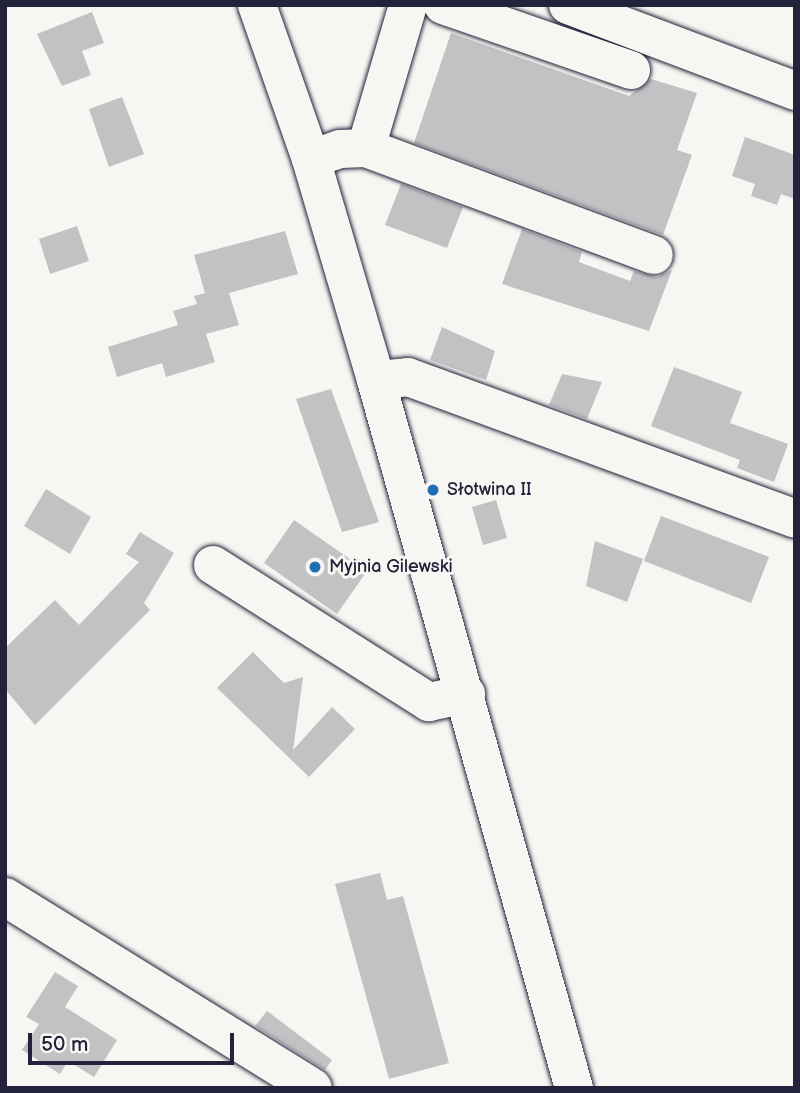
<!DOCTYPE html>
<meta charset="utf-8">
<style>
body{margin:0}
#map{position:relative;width:800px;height:1093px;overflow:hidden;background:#f6f6f2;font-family:"Balsamiq Sans",sans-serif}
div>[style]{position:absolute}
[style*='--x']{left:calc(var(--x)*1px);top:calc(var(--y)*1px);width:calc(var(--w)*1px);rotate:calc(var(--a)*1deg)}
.building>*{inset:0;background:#c2c2c4}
.roads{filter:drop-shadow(0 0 2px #22223b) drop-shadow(0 0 2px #22223b)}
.minor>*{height:38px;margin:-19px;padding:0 19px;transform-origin:19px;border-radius:19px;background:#f6f6f2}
.major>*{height:38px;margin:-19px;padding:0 19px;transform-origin:19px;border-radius:19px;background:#f6f6f2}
.dots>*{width:19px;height:19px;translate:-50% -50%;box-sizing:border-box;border:4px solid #f6f6f2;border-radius:50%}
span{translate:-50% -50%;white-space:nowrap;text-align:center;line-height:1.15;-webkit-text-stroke:6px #f6f6f2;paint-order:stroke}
.poi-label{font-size:18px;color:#22223b}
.left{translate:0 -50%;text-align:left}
.frame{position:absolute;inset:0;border:7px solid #22223b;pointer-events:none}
.scale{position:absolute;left:28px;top:1033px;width:206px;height:32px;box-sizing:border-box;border:4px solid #22223b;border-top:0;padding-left:9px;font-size:21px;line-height:24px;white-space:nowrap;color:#22223b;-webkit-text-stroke:5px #f6f6f2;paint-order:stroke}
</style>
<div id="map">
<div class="building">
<i style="clip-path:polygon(92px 12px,104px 43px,82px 51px,91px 75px,62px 86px,37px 34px)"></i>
<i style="clip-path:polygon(451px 33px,629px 96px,651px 79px,697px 93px,677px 150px,692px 155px,663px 235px,414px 143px)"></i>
<i style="clip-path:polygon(122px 97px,144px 154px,109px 167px,89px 109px)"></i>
<i style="clip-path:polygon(745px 137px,795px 155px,795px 199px,781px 194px,777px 205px,751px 196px,755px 184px,732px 176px)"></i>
<i style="clip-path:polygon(401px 184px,463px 207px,447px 248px,385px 225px)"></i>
<i style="clip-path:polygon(77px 226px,89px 261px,50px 274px,39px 239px)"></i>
<i style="clip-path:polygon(522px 229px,582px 252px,579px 262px,630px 281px,634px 271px,657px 277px,672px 270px,649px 331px,502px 284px)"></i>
<i style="clip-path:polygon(285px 231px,298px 274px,229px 293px,239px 325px,206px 334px,215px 362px,166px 377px,162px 363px,117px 377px,108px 347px,178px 325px,173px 311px,197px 304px,194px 296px,205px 293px,194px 255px)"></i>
<i style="clip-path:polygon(442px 327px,495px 351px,486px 380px,430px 360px)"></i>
<i style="clip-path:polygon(674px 367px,742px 392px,730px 423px,788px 444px,774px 482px,737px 468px,740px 460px,651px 426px)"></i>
<i style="clip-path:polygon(562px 374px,602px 382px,587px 419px,549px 405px)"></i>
<i style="clip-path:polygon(331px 389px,379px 522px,342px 532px,296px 399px)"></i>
<i style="clip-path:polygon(46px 489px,91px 517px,70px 554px,24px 526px)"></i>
<i style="clip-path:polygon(496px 500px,507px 538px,483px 545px,472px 507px)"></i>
<i style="clip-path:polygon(661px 516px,769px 557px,751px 603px,644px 561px)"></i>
<i style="clip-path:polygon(294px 520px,367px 571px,337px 614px,264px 563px)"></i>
<i style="clip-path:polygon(140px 532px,174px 553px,144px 603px,150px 610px,35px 725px,5px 689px,5px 648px,55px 600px,79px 625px,139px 562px,126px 554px)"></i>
<i style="clip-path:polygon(595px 541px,643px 559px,627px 602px,586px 586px)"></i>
<i style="clip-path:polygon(253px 652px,284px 683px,303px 677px,293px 750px,332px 707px,355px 729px,309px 777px,217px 688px)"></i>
<i style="clip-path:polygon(380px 873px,387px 900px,403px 896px,449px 1063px,389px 1079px,335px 884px)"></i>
<i style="clip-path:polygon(55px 972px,78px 986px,65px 1007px,117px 1040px,94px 1077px,68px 1061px,60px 1074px,22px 1050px,39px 1024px,26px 1017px)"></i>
<i style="clip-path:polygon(267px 1011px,332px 1060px,325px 1070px,255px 1026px)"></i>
</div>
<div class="roads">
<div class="minor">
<i style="--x:443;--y:5;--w:199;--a:19.1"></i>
<i style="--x:568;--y:5;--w:243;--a:20.7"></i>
<i style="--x:366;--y:148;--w:149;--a:-73.6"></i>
<i style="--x:311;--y:159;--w:31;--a:-19"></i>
<i style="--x:340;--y:149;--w:26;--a:-2"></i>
<i style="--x:366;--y:148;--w:307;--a:20.4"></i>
<i style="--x:376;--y:380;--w:32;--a:-5"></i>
<i style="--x:408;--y:377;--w:412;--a:20.1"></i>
<i style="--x:213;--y:565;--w:256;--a:32.4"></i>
<i style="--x:429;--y:702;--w:38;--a:-12"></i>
<i style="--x:5;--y:897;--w:362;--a:31.8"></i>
</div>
<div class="major">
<i style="--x:257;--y:5;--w:163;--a:70.7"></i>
<i style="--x:311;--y:159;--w:230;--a:73.6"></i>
<i style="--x:376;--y:380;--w:735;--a:74.38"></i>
</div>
</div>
<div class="dots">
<i style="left:433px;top:490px;background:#1f6fb2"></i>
<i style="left:315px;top:567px;background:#1f6fb2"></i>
</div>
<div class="poi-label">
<span class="left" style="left:447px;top:490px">Słotwina II</span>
<span class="left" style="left:329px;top:567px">Myjnia Gilewski</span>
</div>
<div class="frame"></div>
<div class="scale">50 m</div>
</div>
